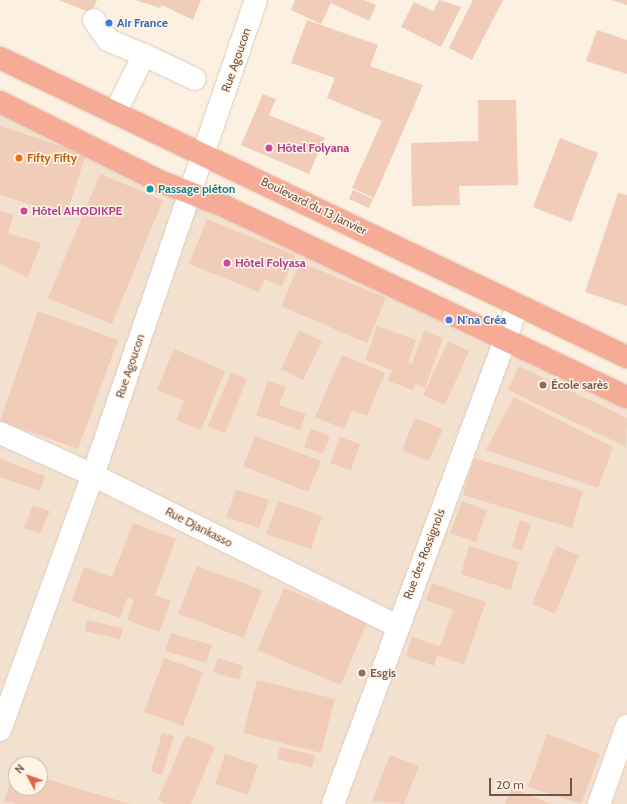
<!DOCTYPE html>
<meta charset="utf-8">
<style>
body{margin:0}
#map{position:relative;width:627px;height:804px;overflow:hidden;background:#fcf0e0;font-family:Cabin,sans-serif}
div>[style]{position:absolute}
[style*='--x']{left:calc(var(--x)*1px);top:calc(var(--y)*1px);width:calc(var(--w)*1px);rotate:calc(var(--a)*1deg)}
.residential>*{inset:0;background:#f3e1cf}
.building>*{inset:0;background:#f1ccb8}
.roads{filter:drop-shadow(0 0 1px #e0cbbc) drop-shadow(0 0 1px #e0cbbc)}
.minor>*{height:22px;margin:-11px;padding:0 11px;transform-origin:11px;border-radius:11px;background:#fff}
.highway>*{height:22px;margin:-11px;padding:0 11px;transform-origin:11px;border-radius:11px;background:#f6ab97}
.dots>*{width:11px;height:11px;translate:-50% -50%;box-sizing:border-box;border:2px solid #fff4e6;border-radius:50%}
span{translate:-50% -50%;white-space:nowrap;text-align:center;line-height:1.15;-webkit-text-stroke:3px #fff4e6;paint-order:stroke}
.shop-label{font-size:12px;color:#366cbe;font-weight:700}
.left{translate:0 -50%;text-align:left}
.street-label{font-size:12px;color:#725548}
.hotel-label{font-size:12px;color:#b23c85;font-weight:700}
.food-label{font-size:12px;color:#c56008;font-weight:700}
.culture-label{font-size:12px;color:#0d838f;font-weight:700}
.education-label{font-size:12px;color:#785e54;font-weight:700}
.north{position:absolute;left:8px;top:756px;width:40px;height:40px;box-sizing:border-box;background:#fff4e6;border:1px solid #c7b4a7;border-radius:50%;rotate:311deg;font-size:11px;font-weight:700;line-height:16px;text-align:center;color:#725548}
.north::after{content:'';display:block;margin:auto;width:14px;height:18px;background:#e66145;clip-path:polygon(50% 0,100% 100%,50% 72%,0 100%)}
.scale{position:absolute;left:489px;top:778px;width:83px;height:18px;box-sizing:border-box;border:2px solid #725548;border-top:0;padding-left:5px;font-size:12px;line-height:14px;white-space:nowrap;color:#725548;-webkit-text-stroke:3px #fff4e6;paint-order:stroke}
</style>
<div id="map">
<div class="residential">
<i style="clip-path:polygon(evenodd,0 105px,627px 405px,627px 804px,0 804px,0 105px,16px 764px,40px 764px,40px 788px,16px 788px,16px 764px)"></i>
</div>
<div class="building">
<i style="clip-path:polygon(59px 0,97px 0,91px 13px)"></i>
<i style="clip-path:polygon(135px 0,201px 0,193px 20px,162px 5px,160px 8px)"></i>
<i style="clip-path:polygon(295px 0,364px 0,376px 5px,369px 21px,331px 3px,321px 24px,291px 10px)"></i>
<i style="clip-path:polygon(439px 0,461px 7px,441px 47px,401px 27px,414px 2px,433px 11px)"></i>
<i style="clip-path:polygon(473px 0,503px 0,472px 60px,449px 48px)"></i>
<i style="clip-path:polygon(611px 0,627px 0,627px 5px)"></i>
<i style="clip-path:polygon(307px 20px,378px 45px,370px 66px,423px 85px,374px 198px,352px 188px,382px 121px,327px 98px,335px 78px,291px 63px)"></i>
<i style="clip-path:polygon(597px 30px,627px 40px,627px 74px,586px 61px)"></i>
<i style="clip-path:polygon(263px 94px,276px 99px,269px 115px,325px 138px,309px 174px,241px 145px)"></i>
<i style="clip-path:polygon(478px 100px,516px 100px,518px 185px,459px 186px,460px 205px,412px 206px,411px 143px,478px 141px)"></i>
<i style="clip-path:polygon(0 126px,86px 154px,66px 216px,0 195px)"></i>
<i style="clip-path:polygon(560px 138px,598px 153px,571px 222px,533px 207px)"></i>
<i style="clip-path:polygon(100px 174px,163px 200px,112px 324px,48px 298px)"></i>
<i style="clip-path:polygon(353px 190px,373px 199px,369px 208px,349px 199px)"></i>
<i style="clip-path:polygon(618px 193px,627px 195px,627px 306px,585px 292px)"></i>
<i style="clip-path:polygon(0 211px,14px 215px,8px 233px,41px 243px,28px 278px,0 264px)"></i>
<i style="clip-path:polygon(207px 219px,295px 255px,282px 286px,265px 279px,259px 292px,189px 264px)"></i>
<i style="clip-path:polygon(300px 262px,386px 298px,367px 343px,281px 306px)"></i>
<i style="clip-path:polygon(38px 311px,118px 340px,78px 449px,0 421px)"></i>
<i style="clip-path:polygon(377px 326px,416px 340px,408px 363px,412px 364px,424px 331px,443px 338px,425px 388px,415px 384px,413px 390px,388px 381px,392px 370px,365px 360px)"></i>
<i style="clip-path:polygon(299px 330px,322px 341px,303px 380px,281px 369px)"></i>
<i style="clip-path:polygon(448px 341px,469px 351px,445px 405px,423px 395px)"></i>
<i style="clip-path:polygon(174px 349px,225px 371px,201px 430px,176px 420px,184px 401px,157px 390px)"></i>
<i style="clip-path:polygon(342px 355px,385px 373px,367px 416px,352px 410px,344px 429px,315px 417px)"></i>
<i style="clip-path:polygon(519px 366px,627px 418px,626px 447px,508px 390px)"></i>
<i style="clip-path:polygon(231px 372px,247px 379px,225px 433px,208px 426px)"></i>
<i style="clip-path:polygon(268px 381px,286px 387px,279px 405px,306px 414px,300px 430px,256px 415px)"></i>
<i style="clip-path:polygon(514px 397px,613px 447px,598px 488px,486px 450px)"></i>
<i style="clip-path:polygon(415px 418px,443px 429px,429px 461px,402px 450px)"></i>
<i style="clip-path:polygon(311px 429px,330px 436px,323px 454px,304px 447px)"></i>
<i style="clip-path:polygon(255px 436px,321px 461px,308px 492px,243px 466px)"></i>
<i style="clip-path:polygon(340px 437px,360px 444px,351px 470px,330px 463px)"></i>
<i style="clip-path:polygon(474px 458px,583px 491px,572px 528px,463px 495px)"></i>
<i style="clip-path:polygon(0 459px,45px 476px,40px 491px,0 477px)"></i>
<i style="clip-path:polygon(236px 489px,269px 500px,259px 528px,226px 517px)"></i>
<i style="clip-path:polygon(278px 501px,322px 516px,311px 549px,266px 534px)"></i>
<i style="clip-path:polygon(462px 501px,487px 510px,476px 542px,450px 533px)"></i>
<i style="clip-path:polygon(33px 505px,50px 511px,40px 534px,24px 528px)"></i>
<i style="clip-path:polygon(520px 520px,531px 524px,522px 551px,512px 547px)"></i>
<i style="clip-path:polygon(133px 523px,176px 539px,155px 595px,171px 601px,159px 632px,127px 620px,134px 600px,127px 598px,120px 618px,72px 601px,84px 567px,112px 577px)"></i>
<i style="clip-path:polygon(469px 546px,519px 562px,511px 590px,461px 574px)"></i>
<i style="clip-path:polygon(556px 546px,579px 555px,555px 614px,532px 604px)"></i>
<i style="clip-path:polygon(197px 566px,262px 590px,244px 638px,178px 614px)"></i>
<i style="clip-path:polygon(432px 583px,486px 602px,464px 665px,437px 655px,434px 666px,406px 656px,412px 637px,440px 646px,453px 610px,426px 600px)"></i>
<i style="clip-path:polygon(284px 588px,367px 622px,341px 685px,257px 650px)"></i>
<i style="clip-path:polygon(87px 620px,123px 628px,120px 639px,85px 631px)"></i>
<i style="clip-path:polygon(171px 633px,212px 645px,206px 663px,165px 651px)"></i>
<i style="clip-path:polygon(164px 658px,203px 672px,183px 726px,144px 712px)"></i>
<i style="clip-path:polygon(218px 658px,243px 666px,239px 680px,213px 672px)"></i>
<i style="clip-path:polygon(257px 680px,335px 699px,321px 753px,243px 733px)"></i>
<i style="clip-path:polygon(162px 733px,174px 736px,162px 775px,151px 771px)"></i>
<i style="clip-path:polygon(547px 734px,600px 754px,581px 804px,528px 787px)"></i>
<i style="clip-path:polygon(186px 735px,215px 747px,191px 804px,166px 804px,158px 800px)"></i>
<i style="clip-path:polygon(280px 747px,315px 755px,312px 767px,277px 759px)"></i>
<i style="clip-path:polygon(225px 754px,258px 765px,248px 795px,215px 784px)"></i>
<i style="clip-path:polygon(390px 755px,419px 766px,404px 804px,372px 801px)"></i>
<i style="clip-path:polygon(14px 770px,16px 788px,40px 788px,40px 777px,130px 804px,16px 804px,4px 801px)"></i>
<i style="clip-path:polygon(512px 788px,551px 804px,505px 804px)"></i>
</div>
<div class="roads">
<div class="minor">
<i style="--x:94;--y:20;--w:24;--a:55"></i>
<i style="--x:108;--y:40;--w:39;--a:23"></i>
<i style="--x:115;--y:113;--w:65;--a:-63.4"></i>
<i style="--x:144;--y:55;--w:56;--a:25.2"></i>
<i style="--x:0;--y:433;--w:102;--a:24.3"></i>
<i style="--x:93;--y:475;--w:339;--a:26.4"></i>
<i style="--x:0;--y:730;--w:271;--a:-70"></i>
<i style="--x:93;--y:475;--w:502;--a:-71.06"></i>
<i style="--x:333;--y:804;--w:532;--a:-69.66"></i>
<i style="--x:599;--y:804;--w:83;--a:-70.3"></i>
</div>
<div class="highway">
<i style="--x:0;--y:58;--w:695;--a:25.5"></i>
<i style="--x:0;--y:102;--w:178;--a:26.4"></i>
<i style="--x:159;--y:181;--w:70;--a:21"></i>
<i style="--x:224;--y:206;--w:446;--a:25.4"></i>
</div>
</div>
<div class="dots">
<i style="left:109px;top:23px;background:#3f7fe0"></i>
<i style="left:269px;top:148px;background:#d1479c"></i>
<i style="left:19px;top:158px;background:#e8710a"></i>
<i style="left:150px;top:189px;background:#0f9aa8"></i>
<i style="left:24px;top:211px;background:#d1479c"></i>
<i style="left:227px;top:263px;background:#d1479c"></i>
<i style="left:449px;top:320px;background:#3f7fe0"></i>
<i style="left:543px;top:385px;background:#8d6e63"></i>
<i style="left:362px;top:673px;background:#8d6e63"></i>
</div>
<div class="shop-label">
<span class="left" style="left:117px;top:23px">Air France</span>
<span class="left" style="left:457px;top:320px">N'na Créa</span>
</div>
<div class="street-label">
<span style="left:236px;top:60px;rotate:-71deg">Rue Agoucon</span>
<span style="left:314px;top:206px;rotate:26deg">Boulevard du 13 Janvier</span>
<span style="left:130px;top:366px;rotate:-71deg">Rue Agoucon</span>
<span style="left:199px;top:527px;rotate:27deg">Rue Djankasso</span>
<span style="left:424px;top:554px;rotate:-69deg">Rue des Rossignols</span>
</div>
<div class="hotel-label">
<span class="left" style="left:277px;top:148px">Hôtel Folyana</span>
<span class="left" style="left:32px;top:211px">Hôtel AHODIKPE</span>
<span class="left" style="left:235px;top:263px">Hôtel Folyasa</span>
</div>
<div class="food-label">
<span class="left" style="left:27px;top:158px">Fifty Fifty</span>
</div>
<div class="culture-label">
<span class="left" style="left:158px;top:189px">Passage piéton</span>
</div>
<div class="education-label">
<span class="left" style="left:551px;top:385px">École sarès</span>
<span class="left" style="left:370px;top:673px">Esgis</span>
</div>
<div class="north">N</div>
<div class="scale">20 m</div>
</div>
